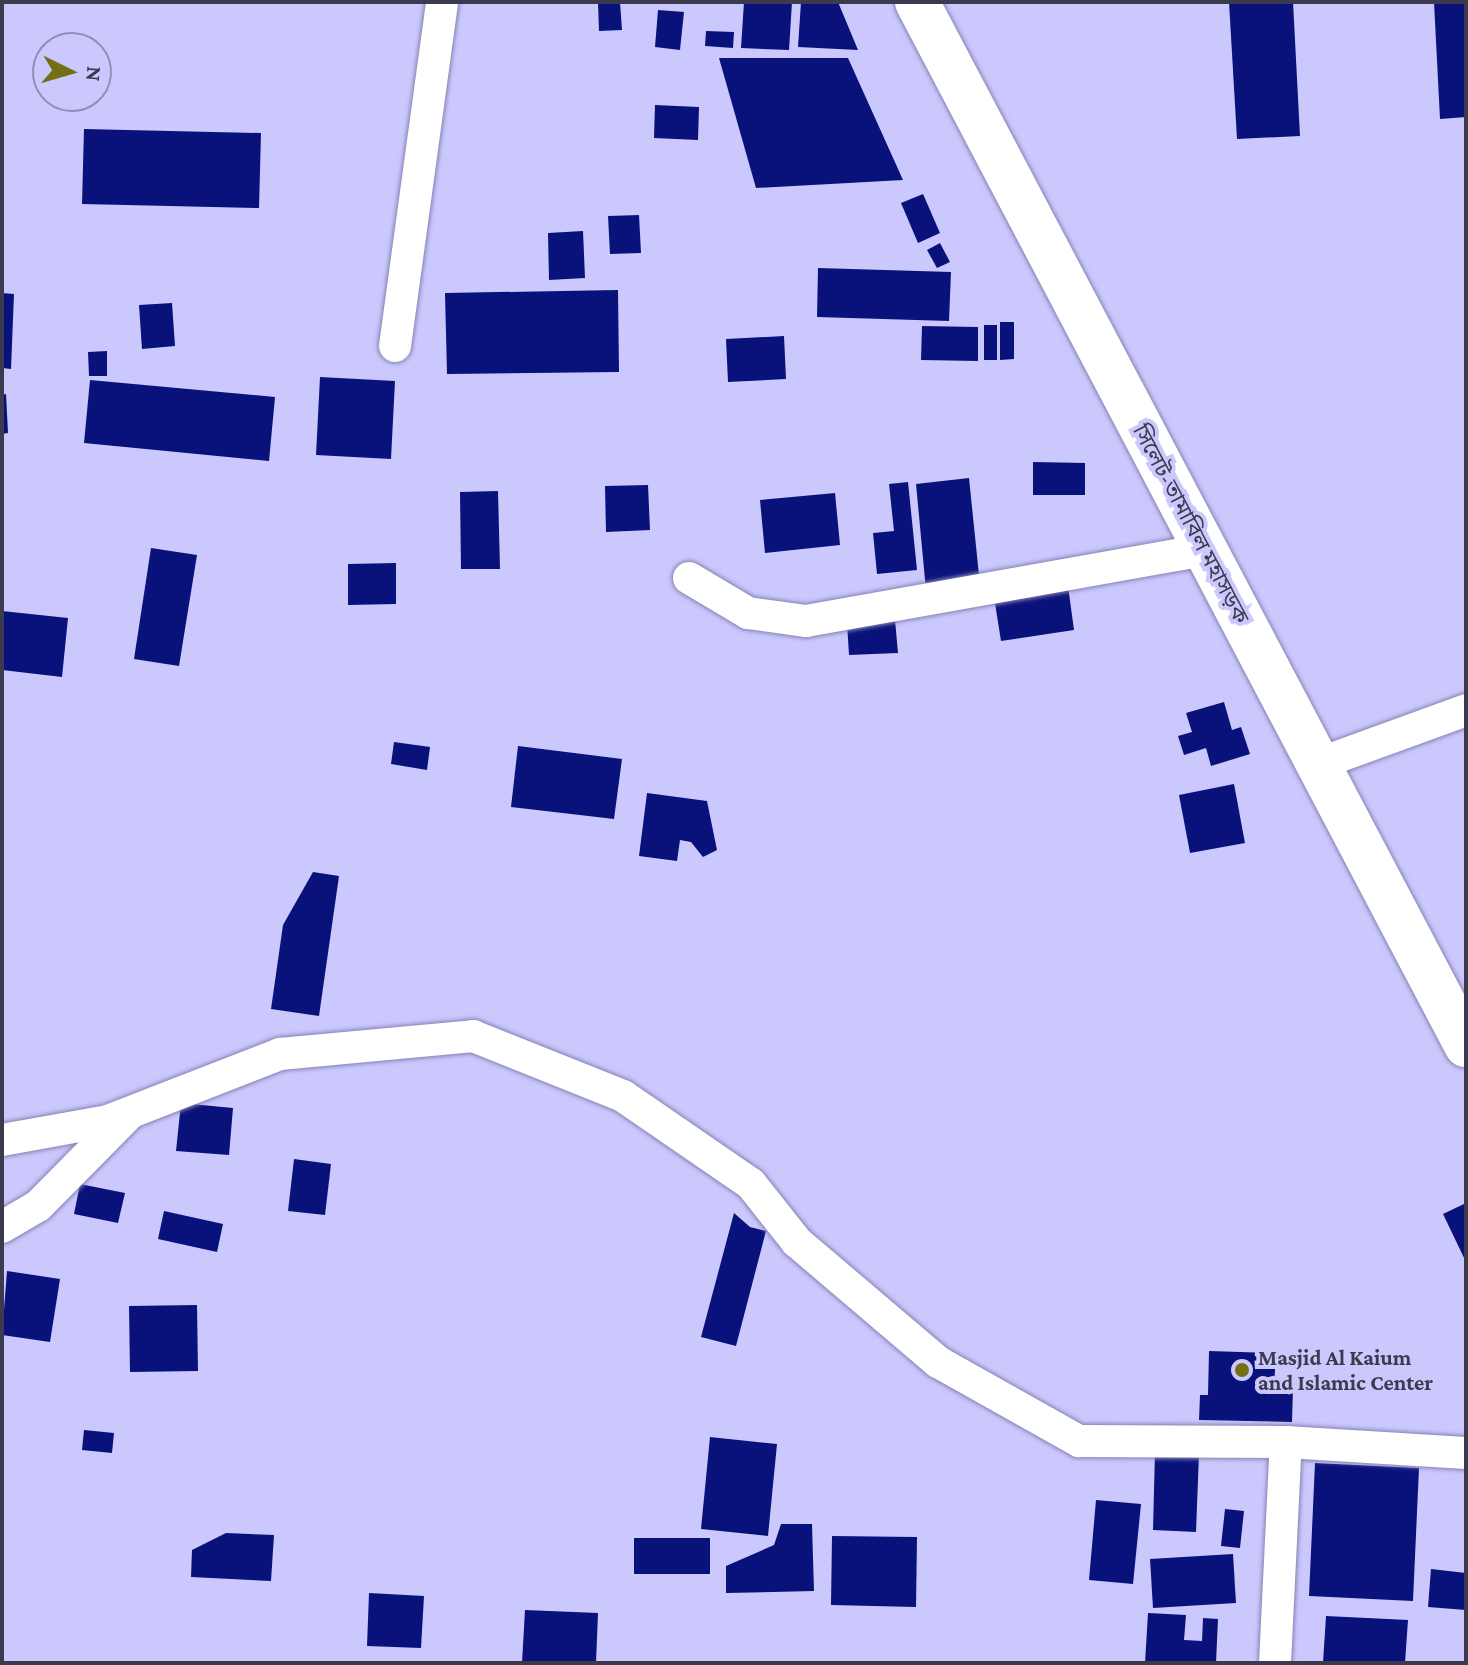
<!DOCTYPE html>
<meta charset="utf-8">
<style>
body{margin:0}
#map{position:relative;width:1468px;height:1665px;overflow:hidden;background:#cbc8fe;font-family:"Crimson Pro","Noto Sans Bengali",serif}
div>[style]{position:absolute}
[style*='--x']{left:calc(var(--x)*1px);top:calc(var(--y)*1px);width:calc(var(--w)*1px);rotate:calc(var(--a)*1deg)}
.building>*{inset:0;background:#09127b}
.roads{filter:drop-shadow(0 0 2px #8583b4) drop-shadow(0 0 2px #8583b4)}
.street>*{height:32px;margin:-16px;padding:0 16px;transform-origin:16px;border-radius:16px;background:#fff}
.highway>*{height:44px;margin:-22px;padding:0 22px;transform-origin:22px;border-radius:22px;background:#fff}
.dots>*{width:22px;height:22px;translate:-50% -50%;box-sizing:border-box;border:4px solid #cbc8fe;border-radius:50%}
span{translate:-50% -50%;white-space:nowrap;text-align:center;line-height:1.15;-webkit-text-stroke:8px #cbc8fe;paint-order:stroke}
.street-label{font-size:22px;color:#3b3a4f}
.poi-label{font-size:22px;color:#3b3a4f;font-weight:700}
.left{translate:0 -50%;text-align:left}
.frame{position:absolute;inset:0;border:4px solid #3b3a4f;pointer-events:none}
.north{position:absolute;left:32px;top:32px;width:80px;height:80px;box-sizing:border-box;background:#cbc8fe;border:2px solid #918fb8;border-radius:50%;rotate:95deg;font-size:22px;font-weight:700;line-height:32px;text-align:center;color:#3b3a4f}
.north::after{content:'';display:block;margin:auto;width:28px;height:36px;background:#746f10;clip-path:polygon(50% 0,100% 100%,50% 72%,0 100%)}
</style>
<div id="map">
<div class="building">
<i style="clip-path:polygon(598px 2px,620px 2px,622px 30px,599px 31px)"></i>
<i style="clip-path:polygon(744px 2px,792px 2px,789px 50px,741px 48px)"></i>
<i style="clip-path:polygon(801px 2px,838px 2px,858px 50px,798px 47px)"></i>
<i style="clip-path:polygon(1229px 2px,1293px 2px,1300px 136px,1237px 139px)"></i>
<i style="clip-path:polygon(1434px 2px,1466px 2px,1466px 117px,1440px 119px)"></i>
<i style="clip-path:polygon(658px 10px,684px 12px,680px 50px,655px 47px)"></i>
<i style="clip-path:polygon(706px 31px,734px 32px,733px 48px,705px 46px)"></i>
<i style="clip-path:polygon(719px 58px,848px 58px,903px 180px,756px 188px)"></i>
<i style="clip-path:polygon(655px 105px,699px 107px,698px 140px,654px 138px)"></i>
<i style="clip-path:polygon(84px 129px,261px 133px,259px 208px,82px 204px)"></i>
<i style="clip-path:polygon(923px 194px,940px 233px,918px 243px,901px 203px)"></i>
<i style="clip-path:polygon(639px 215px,641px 253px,610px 254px,608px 216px)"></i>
<i style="clip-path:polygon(583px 231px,585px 278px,549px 280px,548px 233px)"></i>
<i style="clip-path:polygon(940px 243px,950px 262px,937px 268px,927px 250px)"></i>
<i style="clip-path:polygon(818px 268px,951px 272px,949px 321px,817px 317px)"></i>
<i style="clip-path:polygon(618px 290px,619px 372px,447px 374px,445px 293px)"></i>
<i style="clip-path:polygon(2px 293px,14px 294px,11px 369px,2px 368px)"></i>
<i style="clip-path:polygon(172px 303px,175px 346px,142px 349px,139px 305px)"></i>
<i style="clip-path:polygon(1000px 322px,1014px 322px,1014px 359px,1000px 360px)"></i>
<i style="clip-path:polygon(984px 325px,997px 325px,997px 360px,984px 360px)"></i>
<i style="clip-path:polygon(922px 326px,978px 327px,978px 361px,921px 360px)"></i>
<i style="clip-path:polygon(784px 336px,786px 379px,728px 382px,726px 339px)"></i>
<i style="clip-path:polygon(107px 351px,107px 376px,89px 376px,88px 352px)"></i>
<i style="clip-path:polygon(320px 377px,395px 381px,391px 459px,316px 455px)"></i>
<i style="clip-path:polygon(90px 380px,275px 397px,269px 461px,84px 443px)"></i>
<i style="clip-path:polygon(6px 394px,8px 433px,2px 434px,2px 395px)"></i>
<i style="clip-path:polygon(1033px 462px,1085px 463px,1085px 495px,1033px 495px)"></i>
<i style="clip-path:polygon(969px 478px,980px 585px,926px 590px,916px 484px)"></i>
<i style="clip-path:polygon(908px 482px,917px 570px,877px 574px,873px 533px,894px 531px,889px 484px)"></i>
<i style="clip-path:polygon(648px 485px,650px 530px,606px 532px,605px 486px)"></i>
<i style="clip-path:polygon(498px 491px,500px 569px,461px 569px,460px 492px)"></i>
<i style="clip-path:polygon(835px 493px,840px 545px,765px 553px,760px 500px)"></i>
<i style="clip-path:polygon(151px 548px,197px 555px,179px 666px,134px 659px)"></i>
<i style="clip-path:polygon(396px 563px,396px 604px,348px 605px,348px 564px)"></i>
<i style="clip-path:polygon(1068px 586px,1074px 630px,1001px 641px,994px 597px)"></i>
<i style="clip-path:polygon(2px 611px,68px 618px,62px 677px,2px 670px)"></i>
<i style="clip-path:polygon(895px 620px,898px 653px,849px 655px,847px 623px)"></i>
<i style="clip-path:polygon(1224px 702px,1232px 730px,1241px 727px,1250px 754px,1211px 766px,1206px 748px,1184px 755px,1178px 736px,1192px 732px,1186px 713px)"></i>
<i style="clip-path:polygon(394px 742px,430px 747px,427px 770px,391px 764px)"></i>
<i style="clip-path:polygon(518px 746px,622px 759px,614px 819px,511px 807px)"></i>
<i style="clip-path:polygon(1234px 784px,1245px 843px,1190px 853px,1179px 795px)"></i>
<i style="clip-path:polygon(647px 793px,707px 801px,717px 850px,703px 857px,691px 842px,680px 840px,677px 861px,639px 856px)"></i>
<i style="clip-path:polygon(313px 872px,339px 876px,319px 1016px,271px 1009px,283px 925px)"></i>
<i style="clip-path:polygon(181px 1103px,233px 1108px,229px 1155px,176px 1151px)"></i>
<i style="clip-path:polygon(294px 1159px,331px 1164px,325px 1215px,288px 1211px)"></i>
<i style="clip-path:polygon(80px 1184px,125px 1193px,118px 1223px,74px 1214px)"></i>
<i style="clip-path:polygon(1466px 1203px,1466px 1262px,1443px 1214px)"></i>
<i style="clip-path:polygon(164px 1211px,223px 1224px,217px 1252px,158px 1239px)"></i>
<i style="clip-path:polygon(734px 1213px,750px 1227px,766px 1231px,736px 1346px,701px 1337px)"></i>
<i style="clip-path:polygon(7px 1271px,60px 1279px,50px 1342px,2px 1335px)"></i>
<i style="clip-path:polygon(197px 1305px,198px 1371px,130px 1372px,129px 1306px)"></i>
<i style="clip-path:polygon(1209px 1351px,1276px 1353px,1274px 1387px,1293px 1388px,1292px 1422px,1199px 1420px,1200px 1395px,1208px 1395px)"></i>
<i style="clip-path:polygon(84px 1430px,114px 1433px,112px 1453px,82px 1450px)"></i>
<i style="clip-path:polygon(710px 1437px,777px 1444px,768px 1536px,701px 1529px)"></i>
<i style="clip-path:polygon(1155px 1452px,1199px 1454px,1196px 1532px,1153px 1530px)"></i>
<i style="clip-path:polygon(1315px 1463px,1419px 1468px,1413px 1601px,1309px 1596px)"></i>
<i style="clip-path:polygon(1096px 1500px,1141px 1504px,1133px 1584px,1089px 1580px)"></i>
<i style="clip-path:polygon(1225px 1509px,1244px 1511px,1240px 1548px,1221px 1546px)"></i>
<i style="clip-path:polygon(781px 1524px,812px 1524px,814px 1591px,726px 1593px,726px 1566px,774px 1545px)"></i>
<i style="clip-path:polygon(226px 1533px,274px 1535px,271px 1581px,191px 1577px,192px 1550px)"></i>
<i style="clip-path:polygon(832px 1536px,917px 1537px,916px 1607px,831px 1605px)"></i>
<i style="clip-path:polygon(634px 1538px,710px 1538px,710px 1574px,634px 1574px)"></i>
<i style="clip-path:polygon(1233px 1554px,1236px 1603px,1153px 1608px,1150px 1559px)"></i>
<i style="clip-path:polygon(1431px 1569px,1466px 1573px,1466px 1610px,1428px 1607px)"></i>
<i style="clip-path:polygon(369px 1593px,424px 1596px,421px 1648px,367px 1646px)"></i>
<i style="clip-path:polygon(525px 1610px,598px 1613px,596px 1663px,522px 1663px)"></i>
<i style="clip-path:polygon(1148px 1613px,1186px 1615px,1184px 1640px,1202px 1641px,1203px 1618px,1218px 1619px,1216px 1663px,1145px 1663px)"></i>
<i style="clip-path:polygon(1326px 1616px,1408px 1620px,1405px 1663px,1323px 1663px)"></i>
</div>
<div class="roads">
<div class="street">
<i style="--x:395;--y:346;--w:347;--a:-82.2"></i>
<i style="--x:689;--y:578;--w:69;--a:30.7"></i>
<i style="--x:748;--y:613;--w:59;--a:7.9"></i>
<i style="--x:806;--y:621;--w:405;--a:-10.1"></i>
<i style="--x:1318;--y:764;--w:158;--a:-20"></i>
<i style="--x:2;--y:1140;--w:108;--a:-10.2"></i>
<i style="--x:108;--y:1121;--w:185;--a:-21.3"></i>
<i style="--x:280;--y:1054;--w:194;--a:-5.3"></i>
<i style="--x:473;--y:1036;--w:162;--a:21.8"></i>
<i style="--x:623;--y:1096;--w:155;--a:34.5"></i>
<i style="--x:751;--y:1184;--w:74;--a:51.6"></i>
<i style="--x:797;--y:1242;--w:185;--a:40.4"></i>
<i style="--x:938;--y:1362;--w:162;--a:29.3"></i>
<i style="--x:1079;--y:1441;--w:207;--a:0.3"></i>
<i style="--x:1286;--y:1442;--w:180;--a:3.5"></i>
<i style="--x:2;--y:1227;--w:42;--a:-30.3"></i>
<i style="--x:38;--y:1206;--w:128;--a:-45.3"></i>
<i style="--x:1275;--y:1663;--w:221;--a:-87.2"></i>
</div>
<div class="highway">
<i style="--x:917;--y:2;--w:1179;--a:62.24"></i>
</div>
</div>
<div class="dots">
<i style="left:1242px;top:1370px;background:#746f10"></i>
</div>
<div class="street-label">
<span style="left:1191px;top:524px;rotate:62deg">সিলেট-তামাবিল মহাসড়ক</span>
</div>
<div class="poi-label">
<span class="left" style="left:1258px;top:1370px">Masjid Al Kaium<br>and Islamic Center</span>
</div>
<div class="frame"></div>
<div class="north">N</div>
</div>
